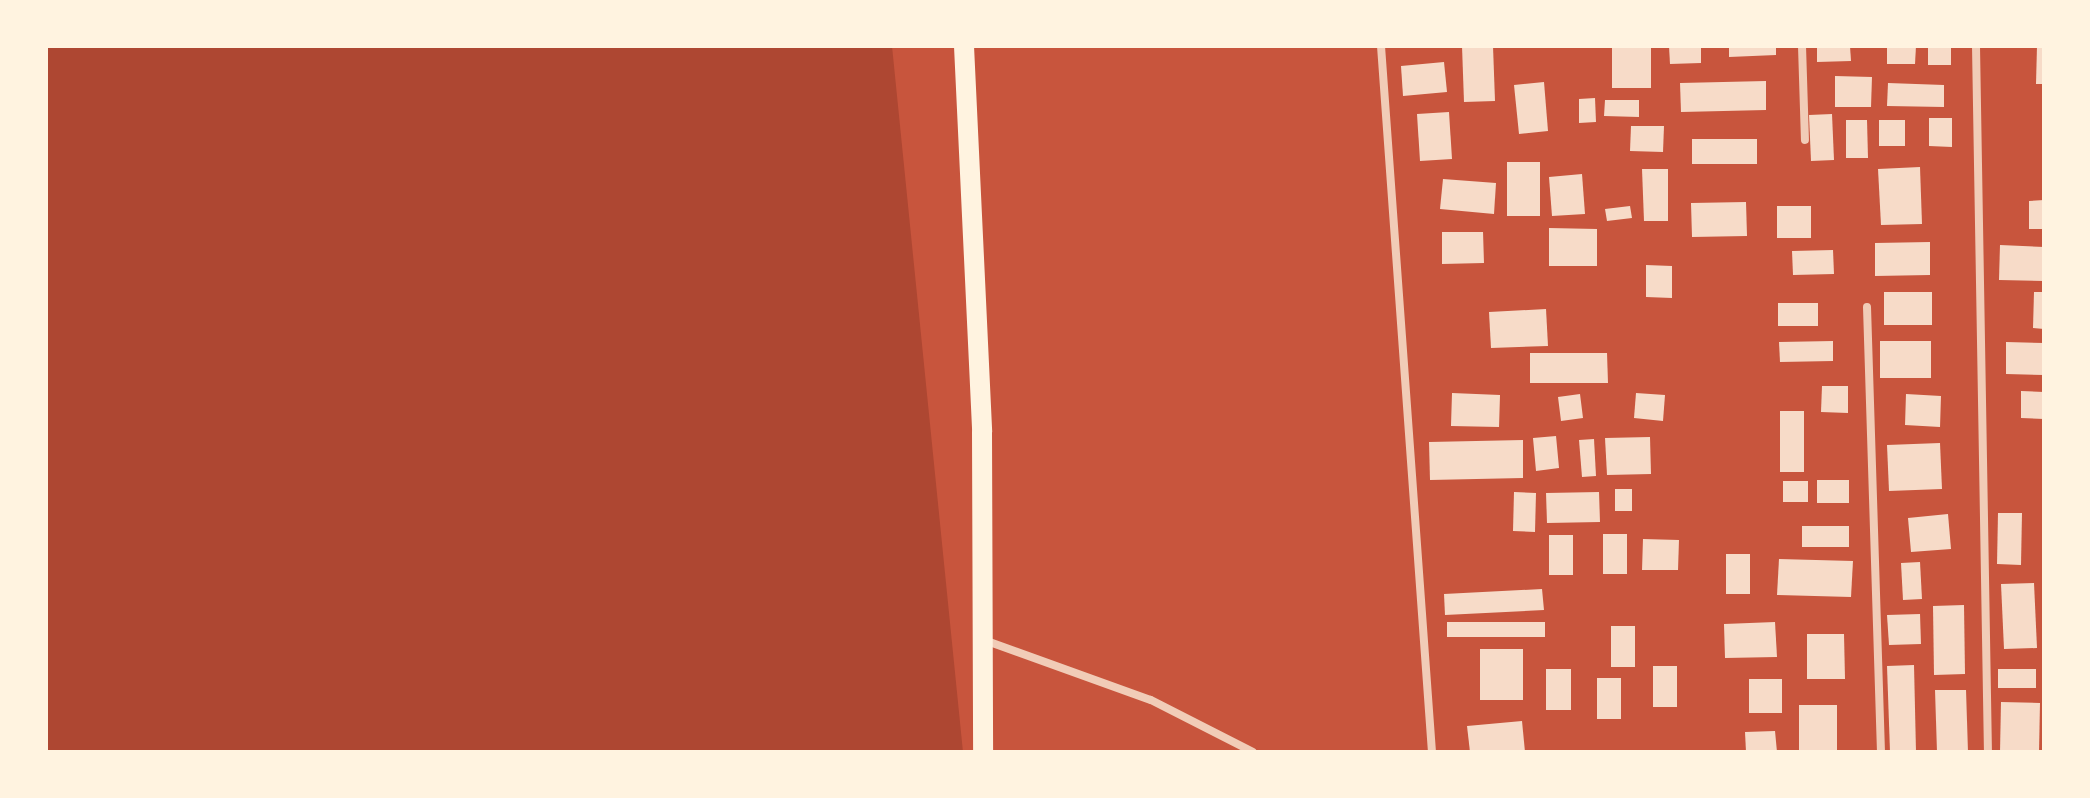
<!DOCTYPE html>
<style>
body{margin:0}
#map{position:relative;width:2090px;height:798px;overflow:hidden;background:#c8553d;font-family:"Roboto Serif",serif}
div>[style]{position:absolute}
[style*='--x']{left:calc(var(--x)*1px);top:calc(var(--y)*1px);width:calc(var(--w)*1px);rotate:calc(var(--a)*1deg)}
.green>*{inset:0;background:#ae4732}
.building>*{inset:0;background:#f7dbc8}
.minor>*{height:8px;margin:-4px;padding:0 4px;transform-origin:4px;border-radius:4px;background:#f1ccb7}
.primary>*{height:20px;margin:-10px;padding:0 10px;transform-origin:10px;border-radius:10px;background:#fff3e0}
span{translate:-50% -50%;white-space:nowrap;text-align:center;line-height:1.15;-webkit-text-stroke:6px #fff3e0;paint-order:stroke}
.frame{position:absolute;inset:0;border:48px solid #fff3e0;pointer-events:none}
</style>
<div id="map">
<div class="green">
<i style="clip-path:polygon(46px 46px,892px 46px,963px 752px,46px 752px)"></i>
</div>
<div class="building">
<i style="clip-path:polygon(1462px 46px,1493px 46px,1495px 101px,1464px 102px)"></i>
<i style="clip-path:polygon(1612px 46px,1651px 46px,1651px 88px,1612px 88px)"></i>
<i style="clip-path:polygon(1669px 46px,1701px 46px,1701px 63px,1670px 64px)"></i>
<i style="clip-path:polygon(1729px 46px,1776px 46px,1776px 55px,1729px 57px)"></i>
<i style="clip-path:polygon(1817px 46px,1850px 46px,1851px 61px,1817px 62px)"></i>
<i style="clip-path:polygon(1887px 46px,1916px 46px,1915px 64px,1887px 64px)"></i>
<i style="clip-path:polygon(1928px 46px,1951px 46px,1951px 65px,1928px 65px)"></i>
<i style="clip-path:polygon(2037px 46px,2044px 46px,2044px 84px,2036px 84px)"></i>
<i style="clip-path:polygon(1444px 62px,1447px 92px,1403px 96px,1401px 66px)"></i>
<i style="clip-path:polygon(1835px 76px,1872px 77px,1871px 107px,1835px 107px)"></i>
<i style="clip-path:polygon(1766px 81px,1766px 110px,1681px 112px,1680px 83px)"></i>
<i style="clip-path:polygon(1544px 82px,1548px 131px,1519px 134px,1514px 85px)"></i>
<i style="clip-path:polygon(1888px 83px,1944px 85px,1944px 107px,1887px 106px)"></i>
<i style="clip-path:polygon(1595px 98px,1596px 122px,1579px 123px,1579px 99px)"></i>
<i style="clip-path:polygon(1605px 100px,1639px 100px,1639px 117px,1604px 116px)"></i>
<i style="clip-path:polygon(1449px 112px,1452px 159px,1420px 161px,1417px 114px)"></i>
<i style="clip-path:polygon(1832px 114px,1834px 160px,1811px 161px,1809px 115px)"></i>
<i style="clip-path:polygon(1929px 118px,1952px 118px,1952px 147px,1929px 146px)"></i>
<i style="clip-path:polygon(1846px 120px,1867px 120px,1868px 158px,1846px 158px)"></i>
<i style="clip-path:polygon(1879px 120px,1905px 120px,1905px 146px,1879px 146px)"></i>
<i style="clip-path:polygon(1631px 126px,1664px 126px,1663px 152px,1630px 151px)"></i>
<i style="clip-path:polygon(1692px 139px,1757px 139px,1757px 164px,1692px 164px)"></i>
<i style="clip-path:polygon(1507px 162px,1540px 162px,1540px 216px,1507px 216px)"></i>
<i style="clip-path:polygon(1920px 167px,1922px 224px,1881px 225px,1878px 169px)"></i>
<i style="clip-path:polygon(1642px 169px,1668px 169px,1668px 221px,1644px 221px)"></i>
<i style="clip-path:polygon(1582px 174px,1585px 214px,1552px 216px,1549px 177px)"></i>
<i style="clip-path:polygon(1443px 179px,1496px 183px,1494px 214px,1440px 209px)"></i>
<i style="clip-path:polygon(2044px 200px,2044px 229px,2029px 229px,2029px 201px)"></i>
<i style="clip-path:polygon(1746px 202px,1747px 236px,1692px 237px,1691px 203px)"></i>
<i style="clip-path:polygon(1630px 206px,1632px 218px,1607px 221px,1605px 209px)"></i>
<i style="clip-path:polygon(1777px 206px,1811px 206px,1811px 238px,1777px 238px)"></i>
<i style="clip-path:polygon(1549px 228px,1597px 229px,1597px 266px,1549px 266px)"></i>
<i style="clip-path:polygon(1442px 232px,1483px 232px,1484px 263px,1442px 264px)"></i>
<i style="clip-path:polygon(1930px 242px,1930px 275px,1875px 276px,1875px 243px)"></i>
<i style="clip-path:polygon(2000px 245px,2044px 247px,2044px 281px,1999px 280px)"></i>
<i style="clip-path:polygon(1833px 250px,1834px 274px,1793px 275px,1792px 251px)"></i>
<i style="clip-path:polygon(1646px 265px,1672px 266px,1672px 298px,1646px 297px)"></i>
<i style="clip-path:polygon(1884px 292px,1932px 292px,1932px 325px,1884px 325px)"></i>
<i style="clip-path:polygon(2034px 292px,2044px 292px,2044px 329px,2033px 328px)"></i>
<i style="clip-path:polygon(1778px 303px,1818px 303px,1818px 326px,1778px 326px)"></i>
<i style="clip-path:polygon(1546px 309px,1548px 346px,1491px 348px,1489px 312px)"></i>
<i style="clip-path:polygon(1833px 341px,1833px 361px,1780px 362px,1779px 342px)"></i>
<i style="clip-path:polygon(1880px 341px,1931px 341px,1931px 378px,1880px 378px)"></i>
<i style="clip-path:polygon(2006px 342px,2044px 343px,2044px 375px,2006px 374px)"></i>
<i style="clip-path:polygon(1530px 353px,1607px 353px,1608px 383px,1530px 383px)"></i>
<i style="clip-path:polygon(1822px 386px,1848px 386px,1848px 413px,1821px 412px)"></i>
<i style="clip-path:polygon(2021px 391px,2044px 392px,2044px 419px,2021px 418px)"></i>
<i style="clip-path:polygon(1452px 393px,1500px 395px,1499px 427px,1451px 426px)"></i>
<i style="clip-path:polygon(1636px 393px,1665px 395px,1663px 421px,1634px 418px)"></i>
<i style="clip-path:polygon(1580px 394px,1583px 418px,1561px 421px,1558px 397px)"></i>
<i style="clip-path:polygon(1906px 394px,1941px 396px,1940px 427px,1905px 425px)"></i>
<i style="clip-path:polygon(1780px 411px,1804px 411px,1804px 472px,1780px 472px)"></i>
<i style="clip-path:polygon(1556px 436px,1559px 468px,1536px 471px,1533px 438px)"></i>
<i style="clip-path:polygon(1650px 437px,1651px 474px,1607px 475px,1605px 438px)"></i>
<i style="clip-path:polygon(1594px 439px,1596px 476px,1582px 477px,1579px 440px)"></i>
<i style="clip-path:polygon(1523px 440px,1523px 478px,1430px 480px,1429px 442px)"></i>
<i style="clip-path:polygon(1940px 443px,1942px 489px,1889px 491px,1887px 445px)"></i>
<i style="clip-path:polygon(1817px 480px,1849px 480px,1849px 503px,1817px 503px)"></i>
<i style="clip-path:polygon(1783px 481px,1808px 481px,1808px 502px,1783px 502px)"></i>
<i style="clip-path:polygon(1615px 489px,1632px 489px,1632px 511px,1615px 511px)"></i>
<i style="clip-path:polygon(1514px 492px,1536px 493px,1535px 532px,1513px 531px)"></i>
<i style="clip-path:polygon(1599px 492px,1600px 522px,1547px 523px,1546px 493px)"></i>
<i style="clip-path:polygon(1998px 513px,2022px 513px,2021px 565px,1997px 564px)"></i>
<i style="clip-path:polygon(1948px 514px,1951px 549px,1911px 552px,1908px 518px)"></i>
<i style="clip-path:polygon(1802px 526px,1849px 526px,1849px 547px,1802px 547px)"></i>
<i style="clip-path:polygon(1603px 534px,1627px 534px,1627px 574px,1603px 574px)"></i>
<i style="clip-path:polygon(1549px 535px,1573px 535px,1573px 575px,1549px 575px)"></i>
<i style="clip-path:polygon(1643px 539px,1679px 540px,1678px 570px,1642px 570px)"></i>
<i style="clip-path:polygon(1726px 554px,1750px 554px,1750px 594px,1726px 594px)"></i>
<i style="clip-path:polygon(1779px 559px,1853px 561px,1851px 597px,1777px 595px)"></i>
<i style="clip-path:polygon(1920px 562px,1922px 599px,1903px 600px,1901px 563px)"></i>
<i style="clip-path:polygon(2034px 583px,2037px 648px,2004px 649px,2001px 584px)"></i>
<i style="clip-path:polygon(1542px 589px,1544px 610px,1445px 615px,1444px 594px)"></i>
<i style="clip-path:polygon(1964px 605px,1965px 674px,1934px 675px,1933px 606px)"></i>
<i style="clip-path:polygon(1920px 614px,1921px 644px,1889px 645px,1887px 615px)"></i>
<i style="clip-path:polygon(1447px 622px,1545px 622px,1545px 637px,1447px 637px)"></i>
<i style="clip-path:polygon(1775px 622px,1777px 657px,1725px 658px,1724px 624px)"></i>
<i style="clip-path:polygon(1611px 626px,1635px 626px,1635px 667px,1611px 667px)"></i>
<i style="clip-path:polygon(1807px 634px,1844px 634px,1845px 679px,1807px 679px)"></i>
<i style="clip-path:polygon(1480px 649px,1523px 649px,1523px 700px,1480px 700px)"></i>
<i style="clip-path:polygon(1914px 665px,1916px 752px,1890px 752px,1887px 666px)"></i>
<i style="clip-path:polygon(1653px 666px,1677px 666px,1677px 707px,1653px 707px)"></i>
<i style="clip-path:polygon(1546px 669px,1571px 669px,1571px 710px,1546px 710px)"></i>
<i style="clip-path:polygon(1998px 669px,2036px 669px,2036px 688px,1998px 688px)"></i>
<i style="clip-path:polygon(1597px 678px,1621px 678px,1621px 719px,1597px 719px)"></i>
<i style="clip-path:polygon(1749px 679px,1782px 679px,1782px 713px,1749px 713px)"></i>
<i style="clip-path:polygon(1935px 690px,1966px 690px,1968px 752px,1937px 752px)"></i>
<i style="clip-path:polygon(2001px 702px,2040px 703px,2039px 752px,2000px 752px)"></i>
<i style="clip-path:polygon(1799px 705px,1837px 705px,1837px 752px,1799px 752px)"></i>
<i style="clip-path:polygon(1522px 721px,1525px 752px,1470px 752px,1467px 726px)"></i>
<i style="clip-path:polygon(1775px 731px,1777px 752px,1746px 752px,1745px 732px)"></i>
</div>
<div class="minor">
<i style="--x:1381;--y:46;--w:708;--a:85.87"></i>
<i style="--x:1802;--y:46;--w:94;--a:88.2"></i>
<i style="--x:1976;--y:46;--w:706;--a:89.03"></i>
<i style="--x:1867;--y:307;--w:445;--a:88.2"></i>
<i style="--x:984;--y:640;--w:177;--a:19.8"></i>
<i style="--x:1151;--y:700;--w:114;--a:27"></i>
</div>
<div class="primary">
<i style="--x:964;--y:46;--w:386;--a:87.3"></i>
<i style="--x:982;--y:432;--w:320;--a:89.8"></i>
</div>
<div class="frame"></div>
</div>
